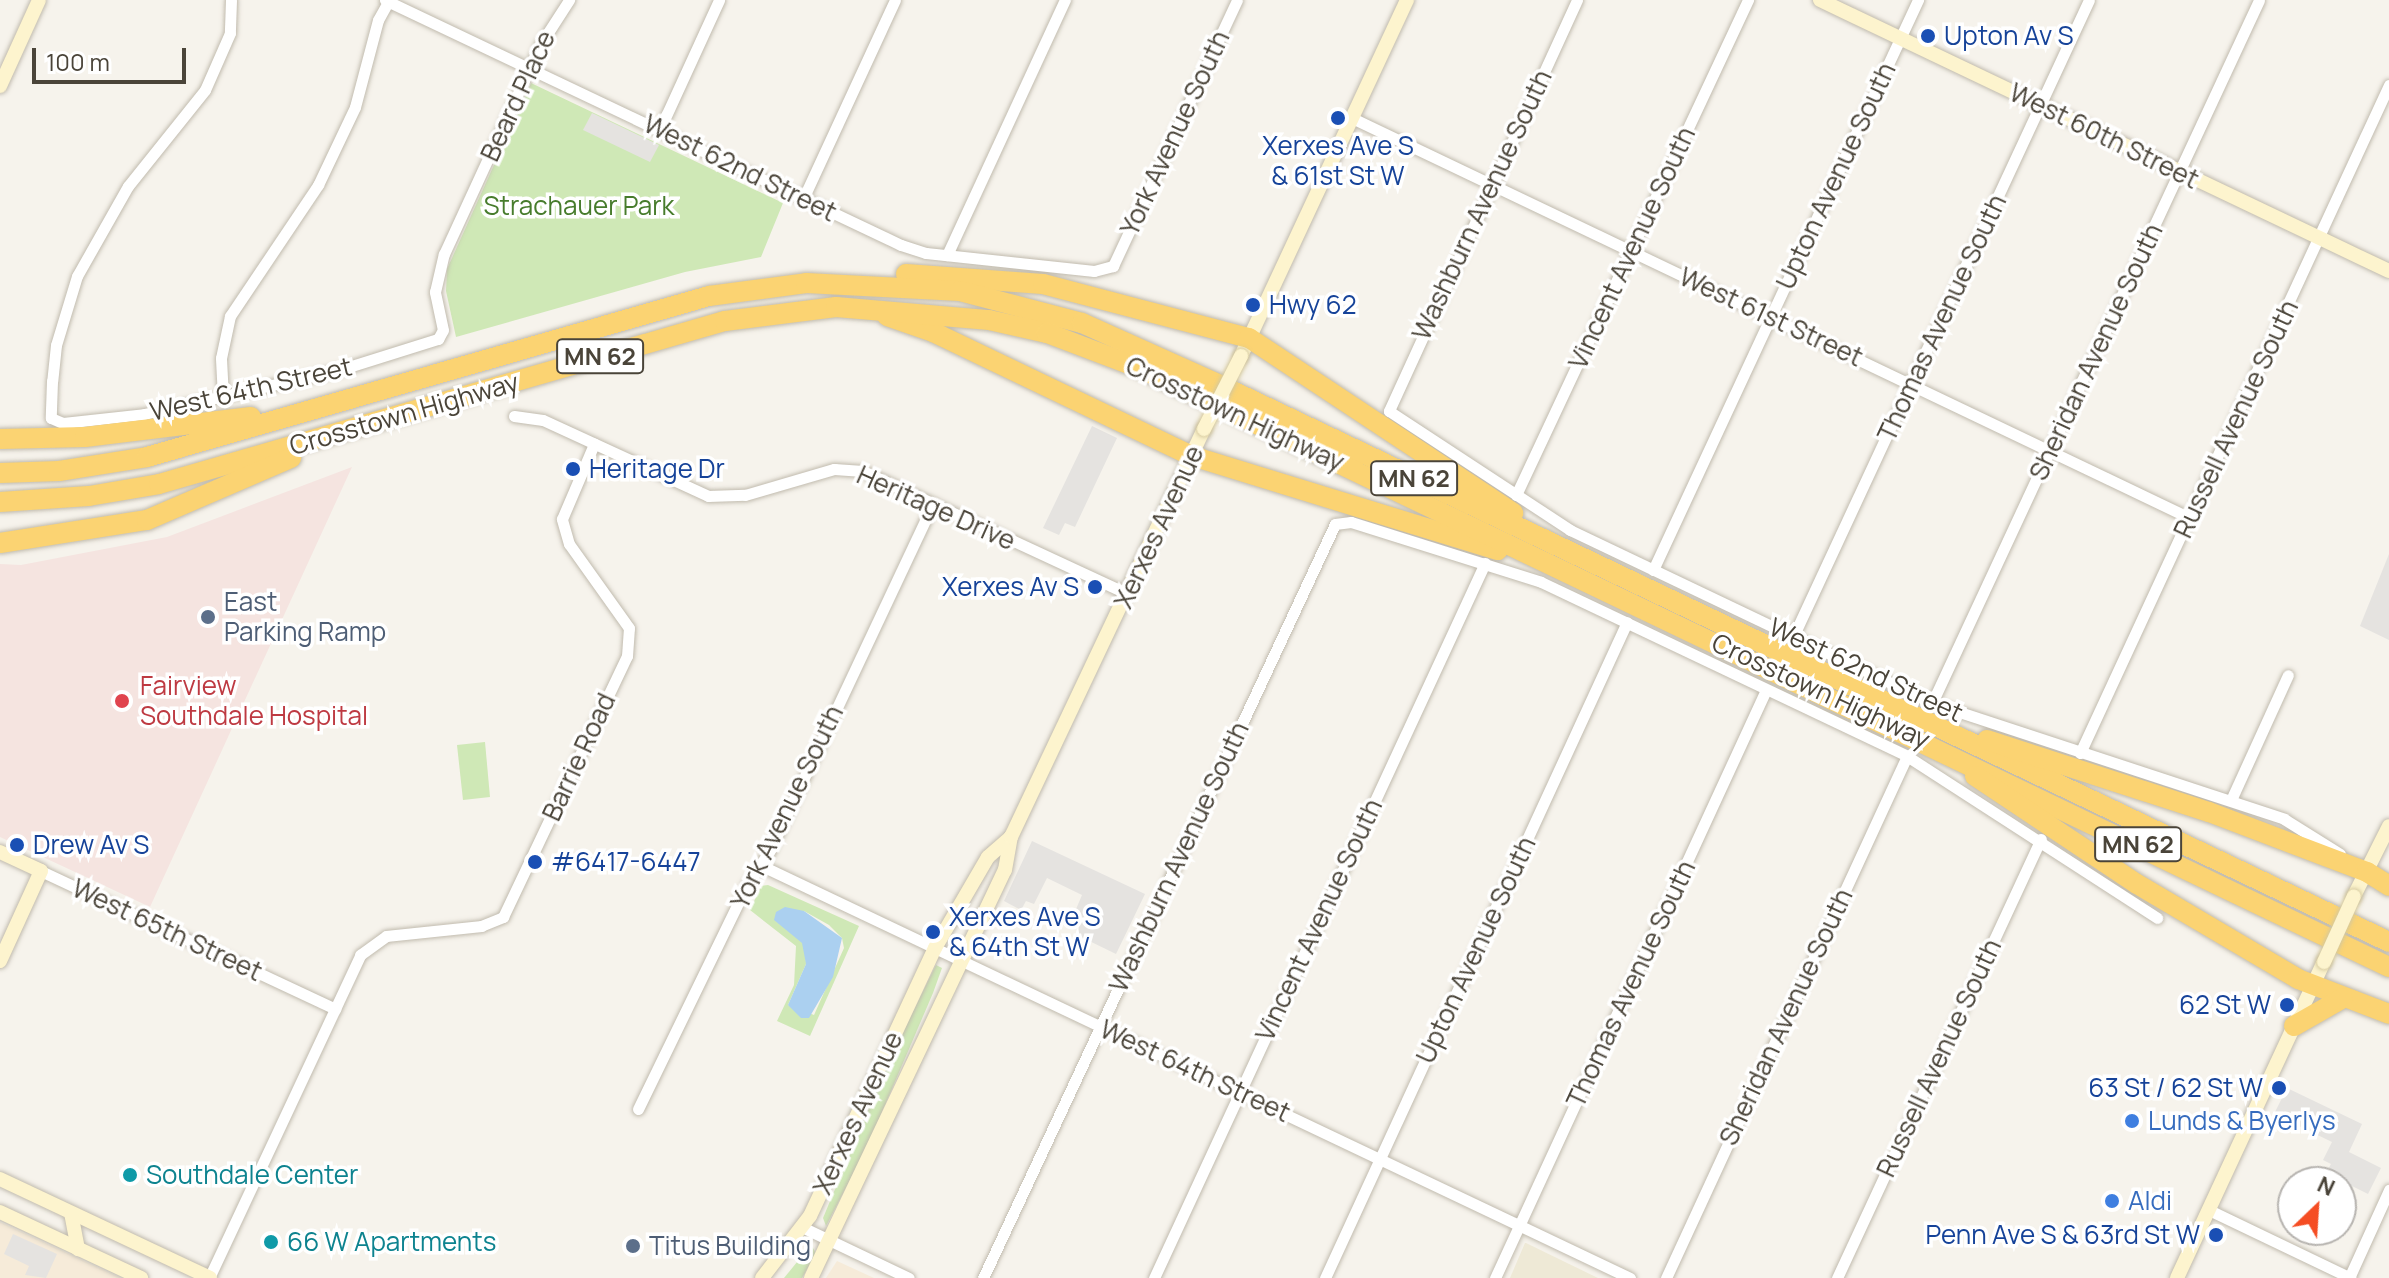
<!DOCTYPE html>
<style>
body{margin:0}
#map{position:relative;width:2389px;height:1278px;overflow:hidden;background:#f6f3ec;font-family:Manrope,sans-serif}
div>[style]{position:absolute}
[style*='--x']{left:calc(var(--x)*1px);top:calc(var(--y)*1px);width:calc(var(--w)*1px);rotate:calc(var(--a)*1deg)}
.commercial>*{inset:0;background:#f6ebd9}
.education>*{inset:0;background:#eee9d6}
.medical>*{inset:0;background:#f5e4e0}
.green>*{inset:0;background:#cfe8b6}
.parking>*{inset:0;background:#e5e3e0}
.water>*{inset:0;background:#abd0f0}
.roads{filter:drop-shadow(0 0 2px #c1bbae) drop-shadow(0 0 2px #c1bbae)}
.street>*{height:11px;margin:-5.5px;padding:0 5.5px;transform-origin:5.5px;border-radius:5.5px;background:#fff}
.secondary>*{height:14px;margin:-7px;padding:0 7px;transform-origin:7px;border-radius:7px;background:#fdf4ce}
.highway>*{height:20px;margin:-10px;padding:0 10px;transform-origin:10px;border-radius:10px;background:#fbd372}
.bridges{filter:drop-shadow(0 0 2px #d4c89d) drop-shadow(0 0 2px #d4c89d)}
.secondary-bridge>*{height:14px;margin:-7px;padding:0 7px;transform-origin:7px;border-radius:7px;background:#fdf4ce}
.dots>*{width:22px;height:22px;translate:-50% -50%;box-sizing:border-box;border:4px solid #fff;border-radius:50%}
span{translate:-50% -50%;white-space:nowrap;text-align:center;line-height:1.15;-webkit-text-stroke:7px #fff;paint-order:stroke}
.shield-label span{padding:2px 6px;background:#fff;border:2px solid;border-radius:6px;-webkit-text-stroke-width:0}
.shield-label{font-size:24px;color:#4a4439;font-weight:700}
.transit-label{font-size:26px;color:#164399}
.left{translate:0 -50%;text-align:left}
.right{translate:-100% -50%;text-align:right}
.street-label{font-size:26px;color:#4a4439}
.park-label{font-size:26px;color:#477c2c}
.service-label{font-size:26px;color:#4e5e75}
.health-label{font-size:26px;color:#be3a42}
.shop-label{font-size:26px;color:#366cbe}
.culture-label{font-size:26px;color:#0d838f}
.north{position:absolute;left:2277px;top:1166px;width:80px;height:80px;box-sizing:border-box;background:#fff;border:2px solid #b7b4b0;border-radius:50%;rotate:25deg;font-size:22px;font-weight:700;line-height:32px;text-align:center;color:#4a4439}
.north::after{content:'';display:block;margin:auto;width:28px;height:36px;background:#f54d23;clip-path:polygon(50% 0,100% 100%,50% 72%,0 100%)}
.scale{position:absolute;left:32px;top:48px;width:154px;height:36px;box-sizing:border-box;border:4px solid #4a4439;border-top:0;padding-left:10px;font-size:24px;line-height:28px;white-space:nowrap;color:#4a4439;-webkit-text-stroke:6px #fff;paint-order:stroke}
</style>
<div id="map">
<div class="commercial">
<i style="clip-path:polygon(0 1222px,121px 1278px,0 1278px)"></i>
<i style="clip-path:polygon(837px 1261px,874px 1278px,826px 1278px)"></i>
</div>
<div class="education">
<i style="clip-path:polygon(1525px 1243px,1526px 1243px,1598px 1278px,1510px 1278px)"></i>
</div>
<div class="medical">
<i style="clip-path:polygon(352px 467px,150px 907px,0 837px,0 564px,21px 565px,167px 537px)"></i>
</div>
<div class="green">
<i style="clip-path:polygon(531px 83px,783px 203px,761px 257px,685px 272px,456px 337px,446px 291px,447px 269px)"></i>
<i style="clip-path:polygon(485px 742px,490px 797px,463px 800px,457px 745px)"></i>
<i style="clip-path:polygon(evenodd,768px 885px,859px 926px,810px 1036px,777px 1021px,794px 985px,796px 946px,750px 910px,761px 886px,768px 885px,804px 911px,829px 925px,842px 938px,844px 948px,814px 1015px,788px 1005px,806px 964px,804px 911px)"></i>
<i style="clip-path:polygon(936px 965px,942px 968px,933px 993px,867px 1147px,826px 1226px,823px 1218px,888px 1062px)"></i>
<i style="clip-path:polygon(811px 1245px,816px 1253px,802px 1278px,784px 1278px)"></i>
</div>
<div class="parking">
<i style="clip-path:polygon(592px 113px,659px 145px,650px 162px,583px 130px)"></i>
<i style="clip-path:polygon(1092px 426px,1117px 438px,1075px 527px,1065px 523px,1059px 535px,1043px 528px)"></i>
<i style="clip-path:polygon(2389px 554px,2389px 640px,2360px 626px)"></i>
<i style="clip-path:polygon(1032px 841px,1145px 894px,1116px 954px,1079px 936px,1079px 925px,1071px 921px,1082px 895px,1047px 878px,1034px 904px,1026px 901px,1021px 910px,1004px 901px)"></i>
<i style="clip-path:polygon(2287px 1088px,2362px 1124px,2349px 1152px,2381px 1168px,2368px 1194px,2326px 1173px,2331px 1164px,2323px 1160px,2332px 1142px,2274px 1114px)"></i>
<i style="clip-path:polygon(13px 1234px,57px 1254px,46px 1278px,25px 1275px,29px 1266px,4px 1254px)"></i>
</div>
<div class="water">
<i style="clip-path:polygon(785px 907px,804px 911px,842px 938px,833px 977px,809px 1018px,801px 1018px,788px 1005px,806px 964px,802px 943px,774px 920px,776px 912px)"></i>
</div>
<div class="roads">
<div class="street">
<i style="--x:231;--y:0;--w:33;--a:92"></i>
<i style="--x:230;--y:33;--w:62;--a:113.7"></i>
<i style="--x:205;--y:90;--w:123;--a:128.7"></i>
<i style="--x:128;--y:186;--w:103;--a:119.5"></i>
<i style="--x:77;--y:276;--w:72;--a:106.9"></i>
<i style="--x:56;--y:345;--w:36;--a:96"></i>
<i style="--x:52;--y:381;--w:37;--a:92"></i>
<i style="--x:51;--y:418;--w:13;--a:23"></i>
<i style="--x:63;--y:423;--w:81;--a:-6.3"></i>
<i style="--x:144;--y:414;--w:203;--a:-12.8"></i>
<i style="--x:342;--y:369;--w:101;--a:-17.4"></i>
<i style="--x:438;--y:339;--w:10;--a:-61"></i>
<i style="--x:443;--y:330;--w:39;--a:-102"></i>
<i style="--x:435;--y:292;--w:39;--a:-77"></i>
<i style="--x:444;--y:254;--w:230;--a:-65.3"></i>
<i style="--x:540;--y:45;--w:54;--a:-57.2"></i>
<i style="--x:385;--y:0;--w:571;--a:25.4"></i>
<i style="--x:901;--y:245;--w:26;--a:18"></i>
<i style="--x:926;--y:253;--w:169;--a:6.1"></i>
<i style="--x:1094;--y:271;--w:20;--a:-15"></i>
<i style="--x:1113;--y:266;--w:293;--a:-65"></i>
<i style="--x:1577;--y:0;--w:452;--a:114.6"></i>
<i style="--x:1389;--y:411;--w:217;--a:33.3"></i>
<i style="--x:1570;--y:530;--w:401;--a:25.5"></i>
<i style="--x:1932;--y:703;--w:371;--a:18.2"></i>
<i style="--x:2284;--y:819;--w:66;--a:32"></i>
<i style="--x:1352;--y:118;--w:929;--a:25.52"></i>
<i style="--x:660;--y:129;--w:142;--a:-65.4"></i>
<i style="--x:803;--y:199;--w:219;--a:-65.2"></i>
<i style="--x:947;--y:255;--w:281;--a:-65.2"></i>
<i style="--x:223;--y:397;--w:39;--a:-93"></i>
<i style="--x:221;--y:358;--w:43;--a:-77.9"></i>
<i style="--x:230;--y:316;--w:158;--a:-56.1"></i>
<i style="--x:318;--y:185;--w:86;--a:-64.6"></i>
<i style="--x:355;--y:107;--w:90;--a:-75.2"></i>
<i style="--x:378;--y:20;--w:23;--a:-61"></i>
<i style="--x:514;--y:416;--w:29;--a:8"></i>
<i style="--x:543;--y:420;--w:182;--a:24.7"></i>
<i style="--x:708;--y:496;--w:37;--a:-2"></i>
<i style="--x:745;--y:495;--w:93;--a:-16.3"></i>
<i style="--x:834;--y:469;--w:29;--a:4"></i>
<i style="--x:863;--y:471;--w:292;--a:24.9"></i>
<i style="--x:1516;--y:495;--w:547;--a:-64.89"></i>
<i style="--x:1653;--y:570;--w:629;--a:-65.07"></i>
<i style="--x:1793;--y:637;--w:702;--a:-65.08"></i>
<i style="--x:1932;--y:703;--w:775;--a:-65.05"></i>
<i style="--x:2080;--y:753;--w:736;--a:-65.18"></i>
<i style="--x:2231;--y:800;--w:137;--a:-65.5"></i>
<i style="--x:760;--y:865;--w:963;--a:25.39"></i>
<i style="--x:41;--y:871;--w:325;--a:25.1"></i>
<i style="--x:638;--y:1109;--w:247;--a:-64.1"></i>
<i style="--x:746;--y:887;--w:44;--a:-57"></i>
<i style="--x:770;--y:850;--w:383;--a:-64.8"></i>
<i style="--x:2209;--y:1210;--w:157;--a:25.6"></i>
<i style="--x:804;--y:1228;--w:116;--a:25.5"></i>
<i style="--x:209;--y:1278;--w:357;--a:-64.9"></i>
<i style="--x:360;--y:955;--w:32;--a:-36"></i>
<i style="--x:386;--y:936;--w:96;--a:-6"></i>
<i style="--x:481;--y:926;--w:24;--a:-22"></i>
<i style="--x:503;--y:917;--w:289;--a:-64.6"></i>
<i style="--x:627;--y:656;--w:28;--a:-86"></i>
<i style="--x:629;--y:628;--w:103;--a:-125.5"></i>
<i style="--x:569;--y:544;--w:26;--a:-106"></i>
<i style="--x:562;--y:519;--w:82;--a:-66.9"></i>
<i style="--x:983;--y:1278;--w:832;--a:-64.97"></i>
<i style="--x:1335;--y:524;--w:16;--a:-7"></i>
<i style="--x:1351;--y:522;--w:199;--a:17.5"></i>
<i style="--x:1541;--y:582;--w:405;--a:25.4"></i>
<i style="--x:1907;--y:756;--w:298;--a:32.9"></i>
<i style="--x:1154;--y:1278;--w:788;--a:-65.16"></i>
<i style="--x:1325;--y:1278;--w:722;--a:-65.28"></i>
<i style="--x:1495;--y:1278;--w:647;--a:-65.26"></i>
<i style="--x:1666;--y:1278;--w:575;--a:-65.22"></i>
<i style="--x:1837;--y:1278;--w:484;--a:-65.1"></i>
<i style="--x:2349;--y:1278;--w:97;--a:-65.6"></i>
</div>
<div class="secondary">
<i style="--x:1820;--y:0;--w:630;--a:25.47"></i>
<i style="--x:0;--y:86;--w:94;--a:-65.6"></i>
<i style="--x:1241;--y:356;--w:393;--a:-65"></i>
<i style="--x:0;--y:852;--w:45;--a:24.9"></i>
<i style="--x:41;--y:871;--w:99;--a:114.5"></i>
<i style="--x:2354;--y:896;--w:78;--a:-63.4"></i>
<i style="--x:0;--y:1179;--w:232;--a:25.2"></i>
<i style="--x:0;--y:1212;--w:156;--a:25.1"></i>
<i style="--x:71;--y:1213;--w:37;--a:79"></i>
<i style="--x:762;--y:1278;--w:78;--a:-52.3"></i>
<i style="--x:810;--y:1216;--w:296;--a:-65"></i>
<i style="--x:935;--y:948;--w:105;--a:-59.8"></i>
<i style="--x:988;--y:857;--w:30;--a:-41"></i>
<i style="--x:811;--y:1278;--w:452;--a:-64.6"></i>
<i style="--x:1005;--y:870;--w:34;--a:-80"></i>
<i style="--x:1011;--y:837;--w:451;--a:-64.7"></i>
<i style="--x:2177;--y:1278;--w:349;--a:-65.1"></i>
</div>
<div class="highway">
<i style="--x:906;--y:274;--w:137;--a:4.2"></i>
<i style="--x:1043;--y:284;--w:213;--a:14.7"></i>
<i style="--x:1249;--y:338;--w:317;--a:33.5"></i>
<i style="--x:887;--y:316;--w:49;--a:19.2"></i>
<i style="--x:933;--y:332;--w:287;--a:25.6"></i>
<i style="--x:1192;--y:456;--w:320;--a:17.1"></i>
<i style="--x:0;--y:439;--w:85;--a:-1.3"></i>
<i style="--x:85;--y:437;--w:167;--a:-6.9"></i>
<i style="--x:0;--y:473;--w:59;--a:-1.9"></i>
<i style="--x:59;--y:471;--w:89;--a:-9"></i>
<i style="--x:147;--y:457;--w:585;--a:-15.99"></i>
<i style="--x:709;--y:296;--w:98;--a:-7.6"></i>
<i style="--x:806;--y:283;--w:154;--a:3"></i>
<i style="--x:960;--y:291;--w:126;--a:14.7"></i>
<i style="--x:1082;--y:323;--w:154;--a:24.2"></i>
<i style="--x:1222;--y:386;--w:1293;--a:25.47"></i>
<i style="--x:0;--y:502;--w:89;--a:-3.9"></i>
<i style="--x:89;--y:496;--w:71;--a:-9.7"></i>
<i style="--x:159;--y:484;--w:589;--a:-16.07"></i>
<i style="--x:725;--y:321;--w:112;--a:-7.2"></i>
<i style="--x:836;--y:307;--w:154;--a:4.9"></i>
<i style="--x:989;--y:320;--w:59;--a:12.6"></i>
<i style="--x:1047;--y:333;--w:102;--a:20.8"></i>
<i style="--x:1142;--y:369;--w:1383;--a:25.62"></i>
<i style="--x:0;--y:543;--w:149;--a:-8.9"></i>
<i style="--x:147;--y:520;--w:157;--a:-23.3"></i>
<i style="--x:1987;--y:740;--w:233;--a:18"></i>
<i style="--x:2209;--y:812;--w:169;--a:20.8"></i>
<i style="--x:2367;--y:872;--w:26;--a:32"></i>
<i style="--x:1975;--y:776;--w:195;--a:33.7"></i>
<i style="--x:2137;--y:884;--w:187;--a:30.5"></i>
<i style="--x:2298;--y:979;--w:97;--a:21"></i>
<i style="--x:2294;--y:1026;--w:56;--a:-29.7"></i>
</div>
</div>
<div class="bridges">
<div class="secondary-bridge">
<i style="--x:1204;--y:429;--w:82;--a:-63.1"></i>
<i style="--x:2324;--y:962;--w:72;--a:-65.6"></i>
</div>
</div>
<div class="dots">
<i style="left:1928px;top:36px;background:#1a4fb4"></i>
<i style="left:1338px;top:118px;background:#1a4fb4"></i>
<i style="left:1253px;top:305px;background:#1a4fb4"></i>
<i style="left:573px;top:469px;background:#1a4fb4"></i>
<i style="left:1095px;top:587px;background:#1a4fb4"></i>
<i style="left:208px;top:617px;background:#5c6f8a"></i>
<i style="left:122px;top:701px;background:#e0444e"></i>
<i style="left:17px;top:845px;background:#1a4fb4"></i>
<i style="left:535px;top:862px;background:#1a4fb4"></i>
<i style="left:933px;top:932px;background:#1a4fb4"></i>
<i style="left:2287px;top:1005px;background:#1a4fb4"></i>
<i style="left:2279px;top:1088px;background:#1a4fb4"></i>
<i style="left:2132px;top:1121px;background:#3f7fe0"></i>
<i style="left:130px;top:1175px;background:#0f9aa8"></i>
<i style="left:2112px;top:1201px;background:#3f7fe0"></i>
<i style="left:2216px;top:1235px;background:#1a4fb4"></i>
<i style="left:271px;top:1242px;background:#0f9aa8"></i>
<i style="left:633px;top:1246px;background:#5c6f8a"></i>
</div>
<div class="shield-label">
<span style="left:600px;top:356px">MN 62</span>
<span style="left:1414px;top:478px">MN 62</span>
<span style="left:2138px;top:844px">MN 62</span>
</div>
<div class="transit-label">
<span class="left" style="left:1944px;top:36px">Upton Av S</span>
<span style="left:1338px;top:161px">Xerxes Ave S<br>&amp; 61st St W</span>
<span class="left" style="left:1269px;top:305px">Hwy 62</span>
<span class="left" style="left:589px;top:469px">Heritage Dr</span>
<span class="right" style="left:1079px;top:587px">Xerxes Av S</span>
<span class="left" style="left:33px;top:845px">Drew Av S</span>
<span class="left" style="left:551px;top:862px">#6417-6447</span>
<span class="left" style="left:949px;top:932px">Xerxes Ave S<br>&amp; 64th St W</span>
<span class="right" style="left:2271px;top:1005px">62 St W</span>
<span class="right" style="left:2263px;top:1088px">63 St / 62 St W</span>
<span class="right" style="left:2200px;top:1235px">Penn Ave S &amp; 63rd St W</span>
</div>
<div class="street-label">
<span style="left:518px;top:96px;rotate:-65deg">Beard Place</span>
<span style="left:1175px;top:133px;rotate:-65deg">York Avenue South</span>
<span style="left:2104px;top:136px;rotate:26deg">West 60th Street</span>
<span style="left:740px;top:168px;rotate:26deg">West 62nd Street</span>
<span style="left:1836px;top:176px;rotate:-65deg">Upton Avenue South</span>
<span style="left:1482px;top:205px;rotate:-65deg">Washburn Avenue South</span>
<span style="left:1632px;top:248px;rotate:-65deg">Vincent Avenue South</span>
<span style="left:1771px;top:317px;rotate:25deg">West 61st Street</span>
<span style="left:1942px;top:318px;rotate:-65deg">Thomas Avenue South</span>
<span style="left:2096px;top:352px;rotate:-65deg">Sheridan Avenue South</span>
<span style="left:251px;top:389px;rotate:-13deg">West 64th Street</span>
<span style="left:404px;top:414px;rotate:-16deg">Crosstown Highway</span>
<span style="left:1235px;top:414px;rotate:25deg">Crosstown Highway</span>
<span style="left:2236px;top:419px;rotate:-65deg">Russell Avenue South</span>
<span style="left:936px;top:508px;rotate:24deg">Heritage Drive</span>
<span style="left:1159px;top:527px;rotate:-65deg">Xerxes Avenue</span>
<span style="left:1866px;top:670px;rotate:25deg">West 62nd Street</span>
<span style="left:1821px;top:691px;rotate:25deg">Crosstown Highway</span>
<span style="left:579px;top:757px;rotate:-65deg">Barrie Road</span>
<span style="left:787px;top:807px;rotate:-64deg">York Avenue South</span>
<span style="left:1179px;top:857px;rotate:-65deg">Washburn Avenue South</span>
<span style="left:1319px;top:920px;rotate:-65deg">Vincent Avenue South</span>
<span style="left:167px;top:930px;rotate:25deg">West 65th Street</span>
<span style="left:1476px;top:950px;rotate:-65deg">Upton Avenue South</span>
<span style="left:1631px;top:984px;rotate:-65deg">Thomas Avenue South</span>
<span style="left:1786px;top:1017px;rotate:-65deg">Sheridan Avenue South</span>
<span style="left:1939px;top:1058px;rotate:-65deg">Russell Avenue South</span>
<span style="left:1195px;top:1071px;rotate:25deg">West 64th Street</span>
<span style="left:858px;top:1113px;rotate:-65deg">Xerxes Avenue</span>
</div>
<div class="park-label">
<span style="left:579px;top:206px">Strachauer Park</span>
</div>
<div class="service-label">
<span class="left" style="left:224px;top:617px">East<br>Parking Ramp</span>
<span class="left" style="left:649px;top:1246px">Titus Building</span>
</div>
<div class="health-label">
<span class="left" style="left:140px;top:701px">Fairview<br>Southdale Hospital</span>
</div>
<div class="shop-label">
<span class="left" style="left:2148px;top:1121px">Lunds &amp; Byerlys</span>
<span class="left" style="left:2128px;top:1201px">Aldi</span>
</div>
<div class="culture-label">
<span class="left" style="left:146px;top:1175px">Southdale Center</span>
<span class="left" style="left:287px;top:1242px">66 W Apartments</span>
</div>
<div class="north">N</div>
<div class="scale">100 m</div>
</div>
